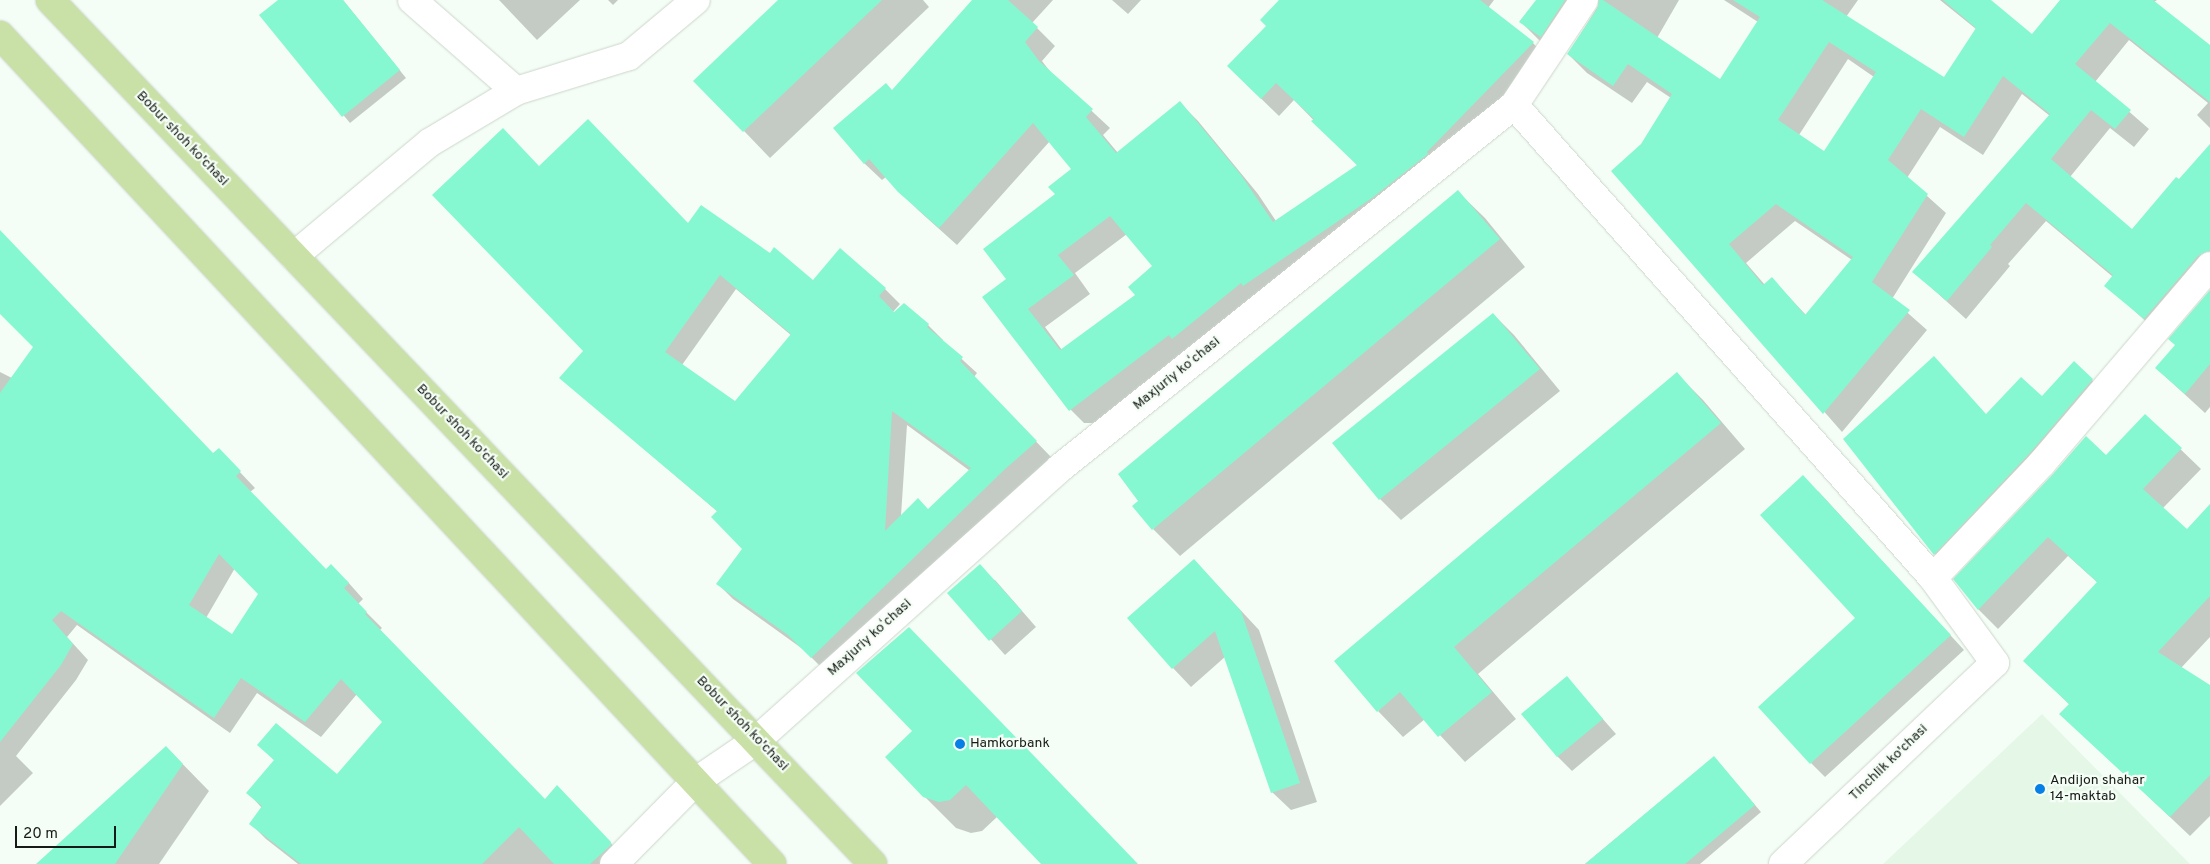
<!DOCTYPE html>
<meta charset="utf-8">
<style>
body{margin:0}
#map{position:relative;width:2210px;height:864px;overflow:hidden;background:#f5fef6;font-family:Overpass,sans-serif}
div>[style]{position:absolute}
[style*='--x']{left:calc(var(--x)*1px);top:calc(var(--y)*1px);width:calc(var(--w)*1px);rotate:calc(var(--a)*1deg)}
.built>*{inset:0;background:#e5f7e7}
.shadow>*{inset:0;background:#0003}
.building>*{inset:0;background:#86f8d1}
.roads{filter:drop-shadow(0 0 1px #cbd6cc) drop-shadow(0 0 1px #cbd6cc)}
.minor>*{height:28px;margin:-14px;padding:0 14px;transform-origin:14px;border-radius:14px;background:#fff}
.major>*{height:28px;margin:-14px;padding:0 14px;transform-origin:14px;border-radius:14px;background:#c9e0a6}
.dots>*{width:14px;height:14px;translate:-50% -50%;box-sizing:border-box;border:2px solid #f5fef6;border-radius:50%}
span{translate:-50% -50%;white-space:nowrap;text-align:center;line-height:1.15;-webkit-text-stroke:4.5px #f5fef6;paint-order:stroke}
.street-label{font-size:14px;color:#171b17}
.poi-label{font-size:14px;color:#171b17}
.left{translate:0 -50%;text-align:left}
.scale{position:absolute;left:15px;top:826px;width:101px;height:22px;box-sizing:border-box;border:2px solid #171b17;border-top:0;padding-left:6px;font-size:15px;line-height:18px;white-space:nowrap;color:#171b17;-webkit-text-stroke:4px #f5fef6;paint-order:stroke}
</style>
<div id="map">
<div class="built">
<i style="clip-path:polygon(2042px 714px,2190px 864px,1883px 864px)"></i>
</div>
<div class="shadow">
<i style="clip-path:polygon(280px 0,343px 0,406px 78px,350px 123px,261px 16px)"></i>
<i style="clip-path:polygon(499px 0,580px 0,537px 40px)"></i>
<i style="clip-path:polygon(608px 0,618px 0,613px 5px)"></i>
<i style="clip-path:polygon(780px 0,923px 0,929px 7px,770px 158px,744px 131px)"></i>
<i style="clip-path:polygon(evenodd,974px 0,1053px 0,1032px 23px,1055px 46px,1042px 61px,1052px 74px,1110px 128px,1103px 135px,1118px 153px,1180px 103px,1198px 121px,1258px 194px,1276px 221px,1358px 166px,1294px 100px,1279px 116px,1246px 84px,1268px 26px,1281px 0,1494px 0,1488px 8px,1533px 43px,1550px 61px,1187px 352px,1094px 423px,1084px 423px,1066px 405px,1007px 280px,1072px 169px,1050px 141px,957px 245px,918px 210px,886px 177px,882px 180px,864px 163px,892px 91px,974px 0,1127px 234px,1154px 267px,1137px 295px,1062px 350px,1045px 327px,1090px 294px,1075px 273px,1127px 234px)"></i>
<i style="clip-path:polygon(1112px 0,1141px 0,1128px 14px)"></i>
<i style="clip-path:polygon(evenodd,1537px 0,1679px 0,1657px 38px,1720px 81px,1758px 22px,1724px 0,1858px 0,1846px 17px,1945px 79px,1976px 29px,1940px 0,1990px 0,2032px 36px,2062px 0,2157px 0,2154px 2px,2210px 47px,2210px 128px,2197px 115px,2208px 103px,2129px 40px,2095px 82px,2149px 129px,2134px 147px,2110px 128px,2070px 177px,2132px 231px,2210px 146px,2210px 282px,2163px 337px,2106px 285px,2113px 277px,2046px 221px,2008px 264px,2010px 266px,1966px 319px,1914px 272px,2050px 116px,2022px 94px,1983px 155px,1940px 127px,1907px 178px,1946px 213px,1892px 299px,1927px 330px,1842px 432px,1613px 171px,1642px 145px,1671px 98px,1647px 82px,1632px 103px,1587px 73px,1568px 54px,1600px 3px,1596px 5px,1560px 54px,1539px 40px,1520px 21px,1537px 0,1848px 59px,1874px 77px,1825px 153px,1799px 135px,1848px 59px,1537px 0,1795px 221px,1852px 260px,1806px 315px,1772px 279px,1765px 285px,1746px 263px,1795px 221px)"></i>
<i style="clip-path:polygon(evenodd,540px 167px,688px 225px,813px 282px,885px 289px,900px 304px,892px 313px,928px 325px,943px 340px,942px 341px,977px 373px,974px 377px,1051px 457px,826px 672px,804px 650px,733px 599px,718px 584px,743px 548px,718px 512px,561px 378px,584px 351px,540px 167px,736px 289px,792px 336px,735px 403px,682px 365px,736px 289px,540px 167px,907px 425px,970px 471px,929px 511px,901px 516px,907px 425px)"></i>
<i style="clip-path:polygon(1458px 192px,1485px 218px,1525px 267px,1180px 556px,1153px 529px)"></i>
<i style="clip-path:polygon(evenodd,0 231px,214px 455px,219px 450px,255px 488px,250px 492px,327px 571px,347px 581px,363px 599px,358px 604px,382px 628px,380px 630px,545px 800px,573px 803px,626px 859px,622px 864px,298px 864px,266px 839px,251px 824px,262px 808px,248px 793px,275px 761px,259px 745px,338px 776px,383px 722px,357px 694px,321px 737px,257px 693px,230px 733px,77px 625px,67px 637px,88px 660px,76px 680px,16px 756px,33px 773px,0 806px,0 372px,115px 430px,0 312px,0 231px,235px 568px,260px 594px,233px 636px,206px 618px,235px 568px)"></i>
<i style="clip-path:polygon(2210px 292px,2210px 407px,2205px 413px,2156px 368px,2176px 345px)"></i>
<i style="clip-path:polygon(1493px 314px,1514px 335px,1560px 391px,1401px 520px,1380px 499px)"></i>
<i style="clip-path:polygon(2074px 363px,2109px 396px,1951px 570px,1935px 554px,1987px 415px,2042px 397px)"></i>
<i style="clip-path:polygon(1677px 374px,1703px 400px,1745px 449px,1478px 674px,1516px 719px,1465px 762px,1425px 719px,1403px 737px,1378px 711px)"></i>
<i style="clip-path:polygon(2145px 415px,2201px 469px,2163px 508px,2187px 531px,2210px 506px,2210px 637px,2181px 668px,2210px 687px,2210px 816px,2190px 836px,2081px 733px,2070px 705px,2025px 661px,2098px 583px,2068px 556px,1998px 629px,1978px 609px,2107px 457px)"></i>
<i style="clip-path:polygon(1818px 491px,1964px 650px,1825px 777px,1811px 763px,1857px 618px)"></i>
<i style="clip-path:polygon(1194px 560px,1259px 630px,1317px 802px,1291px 810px,1272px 792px,1226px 656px,1191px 687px,1173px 668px)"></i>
<i style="clip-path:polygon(995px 580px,1036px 627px,1005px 655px,949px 593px)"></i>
<i style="clip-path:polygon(1567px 678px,1616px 734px,1572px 771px,1557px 756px)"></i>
<i style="clip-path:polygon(914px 731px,1137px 864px,1043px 864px,997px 817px,982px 831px,971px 833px,956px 828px,924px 796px)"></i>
<i style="clip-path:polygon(166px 747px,209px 791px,159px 864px,38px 864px)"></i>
<i style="clip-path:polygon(1714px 757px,1761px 812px,1700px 864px,1585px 864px)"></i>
</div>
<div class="building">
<i style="clip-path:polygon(278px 0,343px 0,400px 70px,342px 117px,259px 15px)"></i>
<i style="clip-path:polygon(778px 0,882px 0,743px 132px,693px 81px)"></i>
<i style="clip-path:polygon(evenodd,972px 0,1008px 0,1038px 27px,1025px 42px,1039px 61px,1093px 109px,1086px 117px,1116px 153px,1180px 101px,1241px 175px,1273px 222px,1357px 165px,1311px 121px,1314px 119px,1276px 83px,1261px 99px,1227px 66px,1266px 26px,1260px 20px,1279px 0,1480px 0,1534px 42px,1427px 152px,1428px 154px,1372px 198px,1243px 286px,1241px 283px,1172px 339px,1169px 335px,1069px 411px,982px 297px,1006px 279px,983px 249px,1055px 194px,1048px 187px,1071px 169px,1033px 123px,939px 228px,898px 192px,869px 159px,864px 164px,833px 128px,886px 83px,892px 90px,972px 0,1110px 216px,1152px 266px,1128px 287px,1135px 295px,1060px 350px,1028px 309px,1074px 275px,1058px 255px,1110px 216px)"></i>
<i style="clip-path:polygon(1536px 0,1565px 0,1541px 37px,1519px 22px)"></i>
<i style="clip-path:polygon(evenodd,1599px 0,1603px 0,1720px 79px,1760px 17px,1733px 0,1822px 0,1944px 77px,1976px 28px,1943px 0,1991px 0,2032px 34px,2060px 0,2153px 0,2210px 45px,2210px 102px,2110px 23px,2075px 64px,2131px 110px,2115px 129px,2091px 110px,2051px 159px,2132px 229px,2176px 177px,2179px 179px,2210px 144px,2210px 251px,2198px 256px,2144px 319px,2104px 286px,2113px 275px,2026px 203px,1990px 245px,1992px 247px,1947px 301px,1912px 272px,2050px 114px,2003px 76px,1964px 137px,1921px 109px,1888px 160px,1928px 194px,1872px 282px,1910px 310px,1823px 414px,1611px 171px,1641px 144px,1672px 94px,1628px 64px,1613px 86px,1567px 54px,1597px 9px,1599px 0,1829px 42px,1876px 72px,1824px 151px,1778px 120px,1829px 42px,1599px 0,1776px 204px,1853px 257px,1805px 315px,1772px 277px,1763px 285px,1729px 244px,1776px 204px)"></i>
<i style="clip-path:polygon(evenodd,588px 119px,688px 223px,701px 205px,770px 253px,774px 247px,813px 280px,840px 248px,886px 288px,879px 296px,894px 312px,904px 303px,929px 324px,927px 327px,963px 357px,960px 361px,1037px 441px,1005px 469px,811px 658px,788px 635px,716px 584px,742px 549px,711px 517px,717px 511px,559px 378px,583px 351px,432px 195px,503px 128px,539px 166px,588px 119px,720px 275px,791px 334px,735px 401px,665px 352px,720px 275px,588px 119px,892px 411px,971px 468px,928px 509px,918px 498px,885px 531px,892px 411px)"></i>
<i style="clip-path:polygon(1458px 190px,1500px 239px,1152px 530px,1132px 506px,1138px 501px,1118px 474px)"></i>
<i style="clip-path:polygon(evenodd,0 230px,213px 453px,219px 448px,241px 471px,236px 476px,326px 569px,331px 564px,349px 583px,344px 588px,367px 612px,365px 614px,545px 799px,557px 785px,611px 842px,611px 845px,590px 864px,554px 864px,519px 827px,482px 864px,301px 864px,249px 824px,262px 806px,246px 793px,274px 760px,257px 745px,276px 723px,337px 774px,382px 722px,341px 679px,305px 722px,241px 678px,214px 718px,61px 611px,52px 620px,73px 644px,61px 665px,0 742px,0 393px,33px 347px,0 314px,0 230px,219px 554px,258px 594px,232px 634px,189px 605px,219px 554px)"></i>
<i style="clip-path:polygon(2210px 290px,2210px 364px,2185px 394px,2155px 368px,2175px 345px,2168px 339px)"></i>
<i style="clip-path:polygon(1493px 313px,1540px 369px,1379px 500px,1332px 443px)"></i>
<i style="clip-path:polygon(1934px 356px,1986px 414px,2021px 377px,2042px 396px,2074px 361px,2093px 379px,2030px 453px,1934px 555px,1843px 439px)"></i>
<i style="clip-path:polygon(1677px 372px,1721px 423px,1454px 647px,1492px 692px,1438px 737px,1400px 692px,1377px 712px,1334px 661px)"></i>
<i style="clip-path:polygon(2145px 414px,2182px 448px,2143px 489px,2187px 529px,2210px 504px,2210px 596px,2158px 652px,2210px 685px,2210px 775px,2170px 817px,2059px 714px,2069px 704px,2023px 661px,2097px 582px,2048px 537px,1978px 610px,1953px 579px,2053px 474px,2086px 436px,2106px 455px)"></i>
<i style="clip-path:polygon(1803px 475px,1951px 635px,1810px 764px,1758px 707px,1855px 618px,1760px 515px)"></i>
<i style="clip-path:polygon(1194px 559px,1241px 611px,1300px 783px,1271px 793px,1215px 631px,1172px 669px,1127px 618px)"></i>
<i style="clip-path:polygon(980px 564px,1022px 611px,989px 641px,947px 593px)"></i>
<i style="clip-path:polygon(909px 627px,1037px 759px,1138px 864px,1041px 864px,966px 785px,950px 800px,939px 802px,923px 797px,885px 757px,912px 731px,856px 673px)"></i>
<i style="clip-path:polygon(1567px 676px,1603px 719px,1557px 757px,1521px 714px)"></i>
<i style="clip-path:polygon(166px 746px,183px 764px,115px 864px,36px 864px)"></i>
<i style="clip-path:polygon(1714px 756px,1755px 805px,1685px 864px,1585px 864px)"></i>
</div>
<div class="roads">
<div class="minor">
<i style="--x:412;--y:0;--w:138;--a:41.2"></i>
<i style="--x:1514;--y:105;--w:632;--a:48.46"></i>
<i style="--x:1933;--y:578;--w:158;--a:-46.5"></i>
<i style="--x:2042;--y:463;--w:259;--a:-49.5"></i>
<i style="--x:294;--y:256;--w:176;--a:-39.9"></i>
<i style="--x:429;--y:143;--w:101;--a:-30.9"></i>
<i style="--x:516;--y:91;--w:118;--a:-17.2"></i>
<i style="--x:629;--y:56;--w:87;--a:-39.9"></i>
<i style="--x:614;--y:864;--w:115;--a:-45.4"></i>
<i style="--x:695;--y:782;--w:75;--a:-34.1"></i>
<i style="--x:757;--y:740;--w:407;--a:-41.9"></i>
<i style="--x:1060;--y:468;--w:581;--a:-38.64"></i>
<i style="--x:1514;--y:105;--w:126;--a:-56.3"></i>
<i style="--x:1783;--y:864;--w:292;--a:-43.5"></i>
<i style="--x:1995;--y:663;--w:105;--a:-126.1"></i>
</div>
<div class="major">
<i style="--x:50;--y:0;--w:1193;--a:46.39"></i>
<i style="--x:0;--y:35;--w:1133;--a:47.04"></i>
</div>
</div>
<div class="dots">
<i style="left:960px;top:744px;background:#0680e6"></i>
<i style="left:2040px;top:789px;background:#0680e6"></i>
</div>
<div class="street-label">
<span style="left:182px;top:139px;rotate:46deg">Bobur shoh ko'chasi</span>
<span style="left:1177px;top:374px;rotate:-39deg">Maxjuriy koʻchasi</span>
<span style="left:462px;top:432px;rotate:46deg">Bobur shoh ko'chasi</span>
<span style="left:870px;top:638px;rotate:-42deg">Maxjuriy koʻchasi</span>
<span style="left:742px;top:724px;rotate:46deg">Bobur shoh ko'chasi</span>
<span style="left:1889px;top:763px;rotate:-44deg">Tinchlik ko'chasi</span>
</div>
<div class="poi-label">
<span class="left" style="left:970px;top:744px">Hamkorbank</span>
<span class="left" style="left:2050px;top:789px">Andijon shahar<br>14-maktab</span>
</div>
<div class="scale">20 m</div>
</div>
